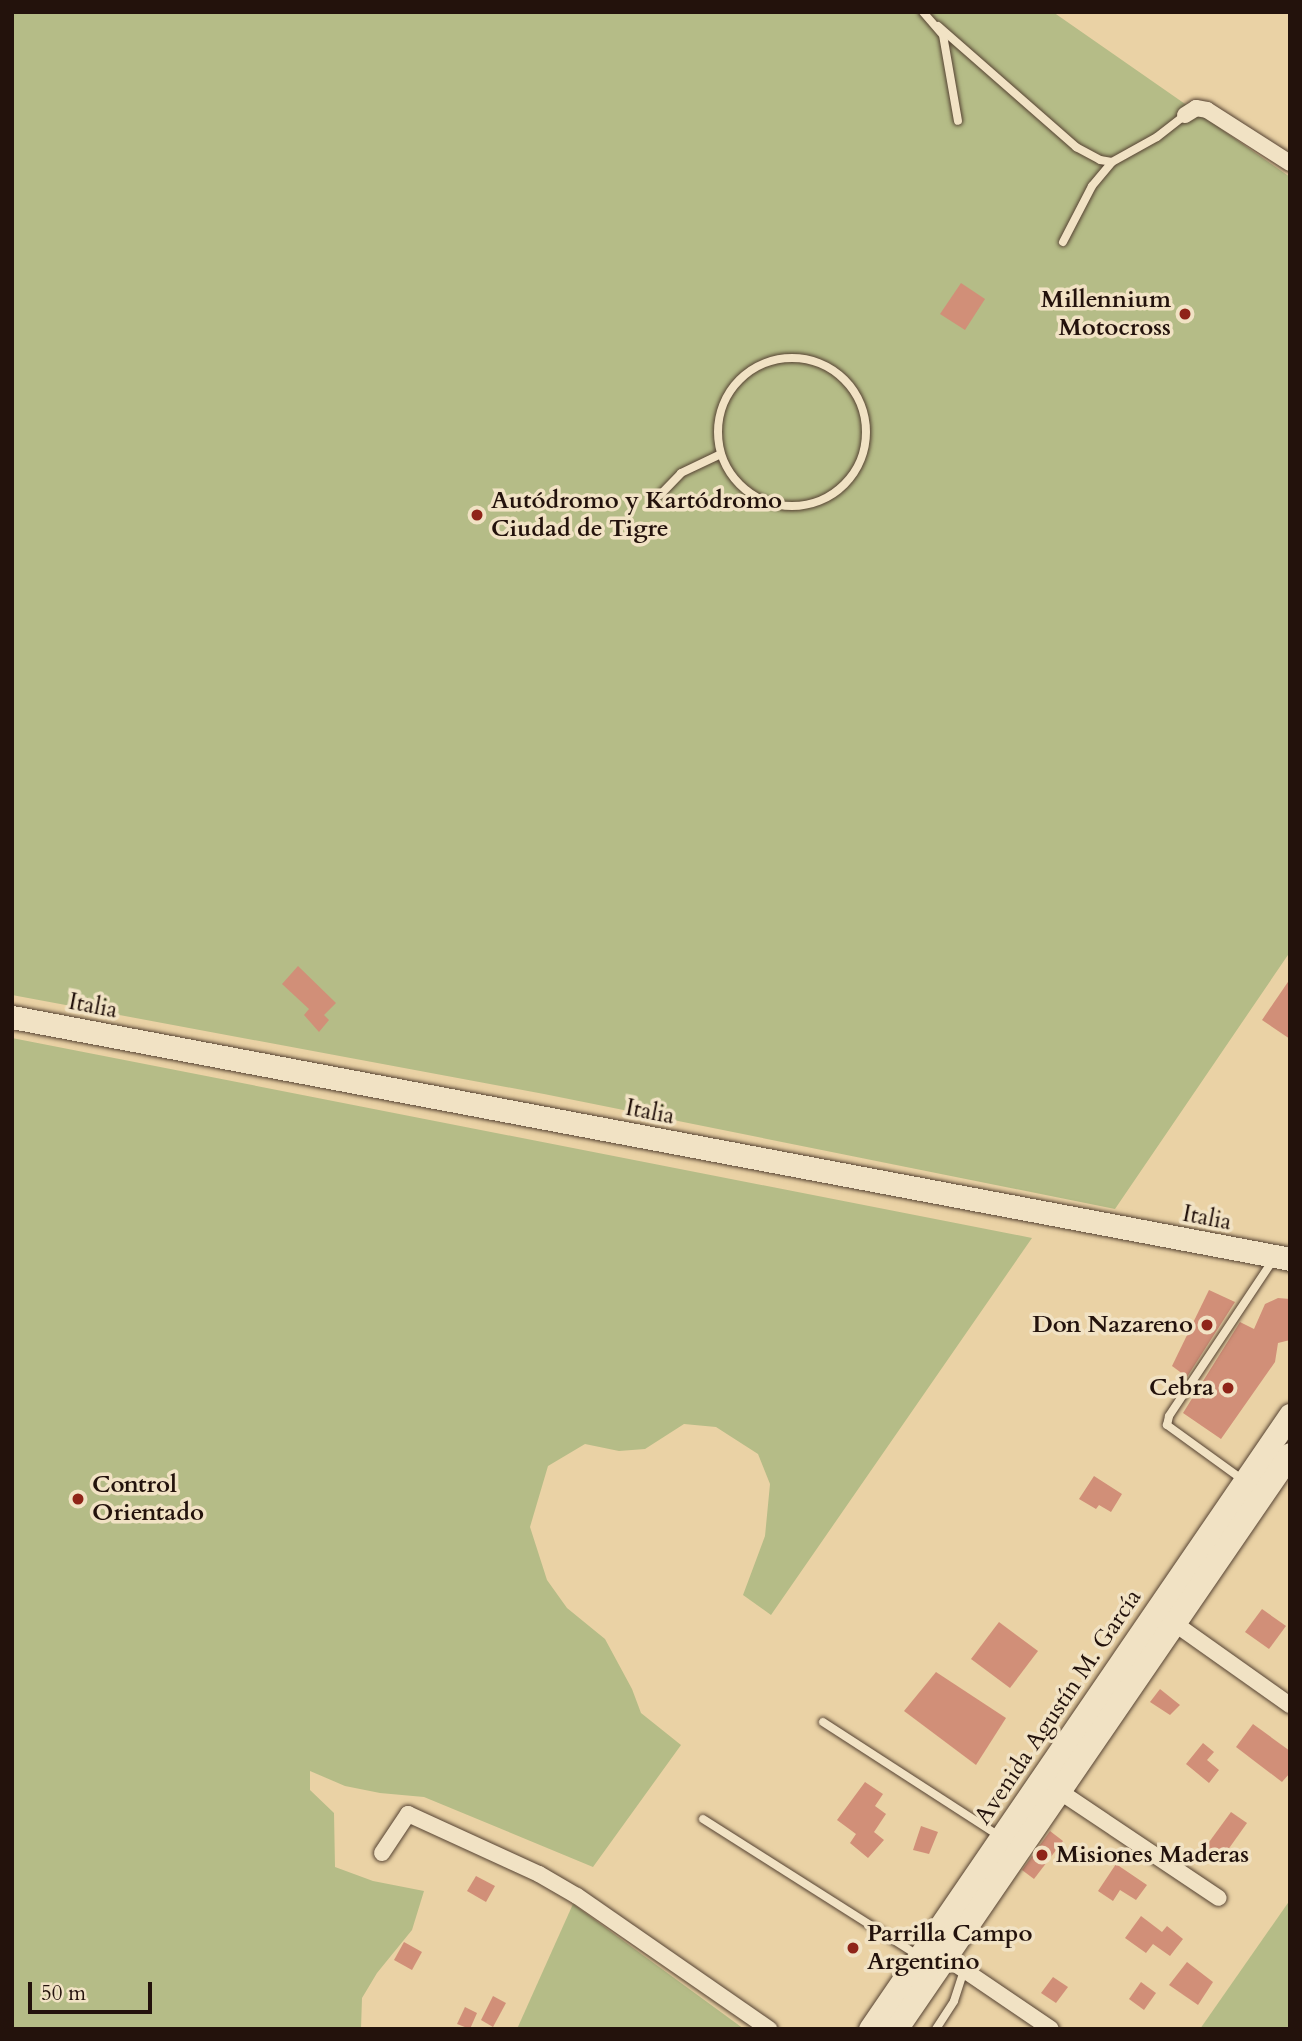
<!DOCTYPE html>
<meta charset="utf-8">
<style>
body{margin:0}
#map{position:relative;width:1302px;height:2041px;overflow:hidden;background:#ead2a5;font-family:Cardo,serif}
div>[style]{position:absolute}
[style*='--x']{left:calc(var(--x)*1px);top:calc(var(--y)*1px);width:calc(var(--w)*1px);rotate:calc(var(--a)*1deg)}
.green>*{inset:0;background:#b5bc87}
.building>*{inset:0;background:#d18f78}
.roads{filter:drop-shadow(0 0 2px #554232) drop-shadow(0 0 2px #554232)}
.lane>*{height:8px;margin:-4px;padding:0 4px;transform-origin:4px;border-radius:4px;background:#f1e2c4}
.lane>.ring{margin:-4px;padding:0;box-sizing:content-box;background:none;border:8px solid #f1e2c4;border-radius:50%}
.street>*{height:16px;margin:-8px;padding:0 8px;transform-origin:8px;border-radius:8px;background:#f1e2c4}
.secondary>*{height:23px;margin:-11.5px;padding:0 11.5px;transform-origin:11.5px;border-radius:11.5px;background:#f1e2c4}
.dots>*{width:19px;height:19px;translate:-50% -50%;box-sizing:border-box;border:4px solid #f1e2c4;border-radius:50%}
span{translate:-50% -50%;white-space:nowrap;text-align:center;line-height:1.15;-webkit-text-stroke:7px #f1e2c4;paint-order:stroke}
.poi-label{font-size:24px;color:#23120c;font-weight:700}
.right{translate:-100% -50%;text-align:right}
.left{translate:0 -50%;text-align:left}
.street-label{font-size:24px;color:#23120c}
.frame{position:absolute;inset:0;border:14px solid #23120c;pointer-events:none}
.scale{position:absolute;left:28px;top:1982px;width:124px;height:32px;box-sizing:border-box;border:4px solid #23120c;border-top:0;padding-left:9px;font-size:21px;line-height:24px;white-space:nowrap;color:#23120c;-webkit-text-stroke:5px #f1e2c4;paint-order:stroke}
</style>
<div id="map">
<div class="green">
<i style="clip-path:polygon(12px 12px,1053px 12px,1290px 177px,1290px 952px,1115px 1209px,544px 1094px,12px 995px)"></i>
<i style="clip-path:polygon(12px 1038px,1032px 1238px,771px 1615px,743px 1595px,765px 1536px,770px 1484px,758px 1454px,716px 1427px,684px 1424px,645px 1449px,619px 1451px,585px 1444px,548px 1466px,530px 1527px,547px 1580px,567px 1608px,605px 1639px,632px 1689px,641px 1713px,681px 1745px,593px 1867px,424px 1797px,380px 1793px,345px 1786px,310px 1771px,310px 1790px,334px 1813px,335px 1867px,373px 1881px,424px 1891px,412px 1930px,377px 1973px,362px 1998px,361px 2029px,12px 2029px)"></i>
<i style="clip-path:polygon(1290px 1900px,1290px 2029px,1200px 2029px)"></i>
<i style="clip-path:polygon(573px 1904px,744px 2029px,517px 2029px)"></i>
</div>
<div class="building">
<i style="clip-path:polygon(961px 283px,985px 299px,965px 330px,940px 314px)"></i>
<i style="clip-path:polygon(298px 966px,336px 1003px,324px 1015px,329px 1020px,319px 1032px,304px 1015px,309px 1009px,282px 984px)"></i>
<i style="clip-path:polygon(1290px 979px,1290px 1039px,1262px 1020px)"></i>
<i style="clip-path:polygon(1209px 1290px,1235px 1302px,1187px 1377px,1172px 1366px)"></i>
<i style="clip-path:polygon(1278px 1298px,1290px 1299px,1290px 1340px,1278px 1343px,1275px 1362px,1221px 1439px,1183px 1413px,1240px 1322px,1254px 1329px,1265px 1304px)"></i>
<i style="clip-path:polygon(1094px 1476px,1122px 1494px,1111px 1512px,1099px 1505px,1096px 1509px,1079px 1499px)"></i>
<i style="clip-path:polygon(1262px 1609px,1286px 1626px,1269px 1649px,1245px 1632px)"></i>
<i style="clip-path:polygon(999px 1622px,1038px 1651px,1010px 1688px,971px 1659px)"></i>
<i style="clip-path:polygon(936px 1672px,1006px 1718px,976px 1765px,904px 1711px)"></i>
<i style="clip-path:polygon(1160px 1689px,1180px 1705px,1170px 1715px,1150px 1702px)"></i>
<i style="clip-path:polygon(1253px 1724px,1290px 1751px,1290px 1773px,1282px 1782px,1236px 1747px)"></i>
<i style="clip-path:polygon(1203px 1743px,1214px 1752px,1207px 1760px,1219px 1770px,1209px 1783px,1186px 1764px)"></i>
<i style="clip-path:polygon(865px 1782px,883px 1794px,875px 1806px,886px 1814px,874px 1832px,884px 1840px,868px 1858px,850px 1843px,856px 1834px,837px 1820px)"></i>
<i style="clip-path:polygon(1231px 1812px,1247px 1823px,1220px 1861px,1204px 1849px)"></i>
<i style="clip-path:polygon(921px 1826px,938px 1832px,929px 1854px,913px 1850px)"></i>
<i style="clip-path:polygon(1050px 1831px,1063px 1841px,1034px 1879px,1022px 1870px)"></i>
<i style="clip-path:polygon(1116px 1864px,1147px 1885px,1136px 1900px,1120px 1890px,1113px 1901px,1098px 1891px)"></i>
<i style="clip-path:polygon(476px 1876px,495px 1886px,486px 1902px,467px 1891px)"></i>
<i style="clip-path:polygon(1141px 1916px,1162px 1932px,1167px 1926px,1183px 1939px,1170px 1956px,1153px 1944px,1146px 1953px,1125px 1938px)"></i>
<i style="clip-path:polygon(404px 1942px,422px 1952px,412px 1970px,394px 1960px)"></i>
<i style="clip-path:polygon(1187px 1962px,1213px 1982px,1198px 2005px,1169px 1985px)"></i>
<i style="clip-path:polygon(1053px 1977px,1068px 1987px,1056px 2003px,1041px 1993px)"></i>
<i style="clip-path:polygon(1141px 1982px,1156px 1993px,1144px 2010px,1129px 1999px)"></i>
<i style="clip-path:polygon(493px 1996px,506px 2003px,493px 2027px,481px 2020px)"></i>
<i style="clip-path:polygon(465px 2007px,477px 2013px,470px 2029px,457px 2024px)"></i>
</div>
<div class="roads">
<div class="lane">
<i style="--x:923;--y:12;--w:30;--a:49"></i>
<i style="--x:943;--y:35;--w:87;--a:80.1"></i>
<i style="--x:938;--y:26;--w:184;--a:41.2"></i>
<i style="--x:1076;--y:147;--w:27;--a:28"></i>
<i style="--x:1100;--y:160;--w:12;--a:9"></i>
<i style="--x:1063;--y:242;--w:63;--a:-62.6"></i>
<i style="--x:1092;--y:186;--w:31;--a:-50"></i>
<i style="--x:1112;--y:162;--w:51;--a:-29.1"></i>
<i style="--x:1157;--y:137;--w:36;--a:-38"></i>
<i class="ring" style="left:718px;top:358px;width:140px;height:140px"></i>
<i style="--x:660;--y:495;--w:30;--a:-46"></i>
<i style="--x:681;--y:473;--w:44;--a:-25.4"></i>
<i style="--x:1243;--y:1480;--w:94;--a:-144.1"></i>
<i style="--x:1167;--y:1425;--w:9;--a:-77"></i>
<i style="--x:1169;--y:1416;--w:187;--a:-56.3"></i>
<i style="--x:823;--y:1722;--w:210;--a:32.9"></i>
<i style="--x:703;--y:1819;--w:254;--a:32.4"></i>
<i style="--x:936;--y:2029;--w:33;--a:-57"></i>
<i style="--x:954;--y:2001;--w:33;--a:-72"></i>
</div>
<div class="street">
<i style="--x:1185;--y:115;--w:13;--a:-32"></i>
<i style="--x:1196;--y:108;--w:11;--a:10"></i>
<i style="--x:1207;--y:110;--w:98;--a:32.6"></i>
<i style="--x:1174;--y:1623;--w:142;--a:35.3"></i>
<i style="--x:1059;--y:1791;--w:192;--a:33.8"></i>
<i style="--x:382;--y:1853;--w:47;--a:-56.3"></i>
<i style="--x:408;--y:1814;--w:144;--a:24.6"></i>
<i style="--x:539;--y:1874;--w:44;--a:30.1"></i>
<i style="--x:577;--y:1896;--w:234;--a:34.7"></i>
<i style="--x:945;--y:1957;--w:128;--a:34.2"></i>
</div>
<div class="secondary">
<i style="--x:12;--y:1017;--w:1301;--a:10.72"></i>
<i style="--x:870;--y:2029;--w:744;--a:-55.63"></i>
<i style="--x:896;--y:2029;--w:697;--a:-55.58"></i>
</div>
</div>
<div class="dots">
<i style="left:1185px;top:314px;background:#8f2418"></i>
<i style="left:477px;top:515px;background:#8f2418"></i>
<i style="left:1207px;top:1325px;background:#8f2418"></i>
<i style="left:1228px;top:1388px;background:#8f2418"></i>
<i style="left:78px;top:1499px;background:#8f2418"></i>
<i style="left:1042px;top:1855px;background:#8f2418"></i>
<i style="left:853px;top:1948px;background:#8f2418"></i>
</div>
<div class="poi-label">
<span class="right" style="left:1171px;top:314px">Millennium<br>Motocross</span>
<span class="left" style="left:491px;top:515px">Autódromo y Kartódromo<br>Ciudad de Tigre</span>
<span class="right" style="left:1193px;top:1325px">Don Nazareno</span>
<span class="right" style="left:1214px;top:1388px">Cebra</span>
<span class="left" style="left:92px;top:1499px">Control<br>Orientado</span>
<span class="left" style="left:1056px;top:1855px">Misiones Maderas</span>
<span class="left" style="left:867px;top:1948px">Parrilla Campo<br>Argentino</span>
</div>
<div class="street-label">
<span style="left:93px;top:1006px;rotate:11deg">Italia</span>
<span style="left:650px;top:1112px;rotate:11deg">Italia</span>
<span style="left:1207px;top:1218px;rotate:11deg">Italia</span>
<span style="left:1058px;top:1707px;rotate:-56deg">Avenida Agustín M. García</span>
</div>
<div class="frame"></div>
<div class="scale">50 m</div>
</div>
